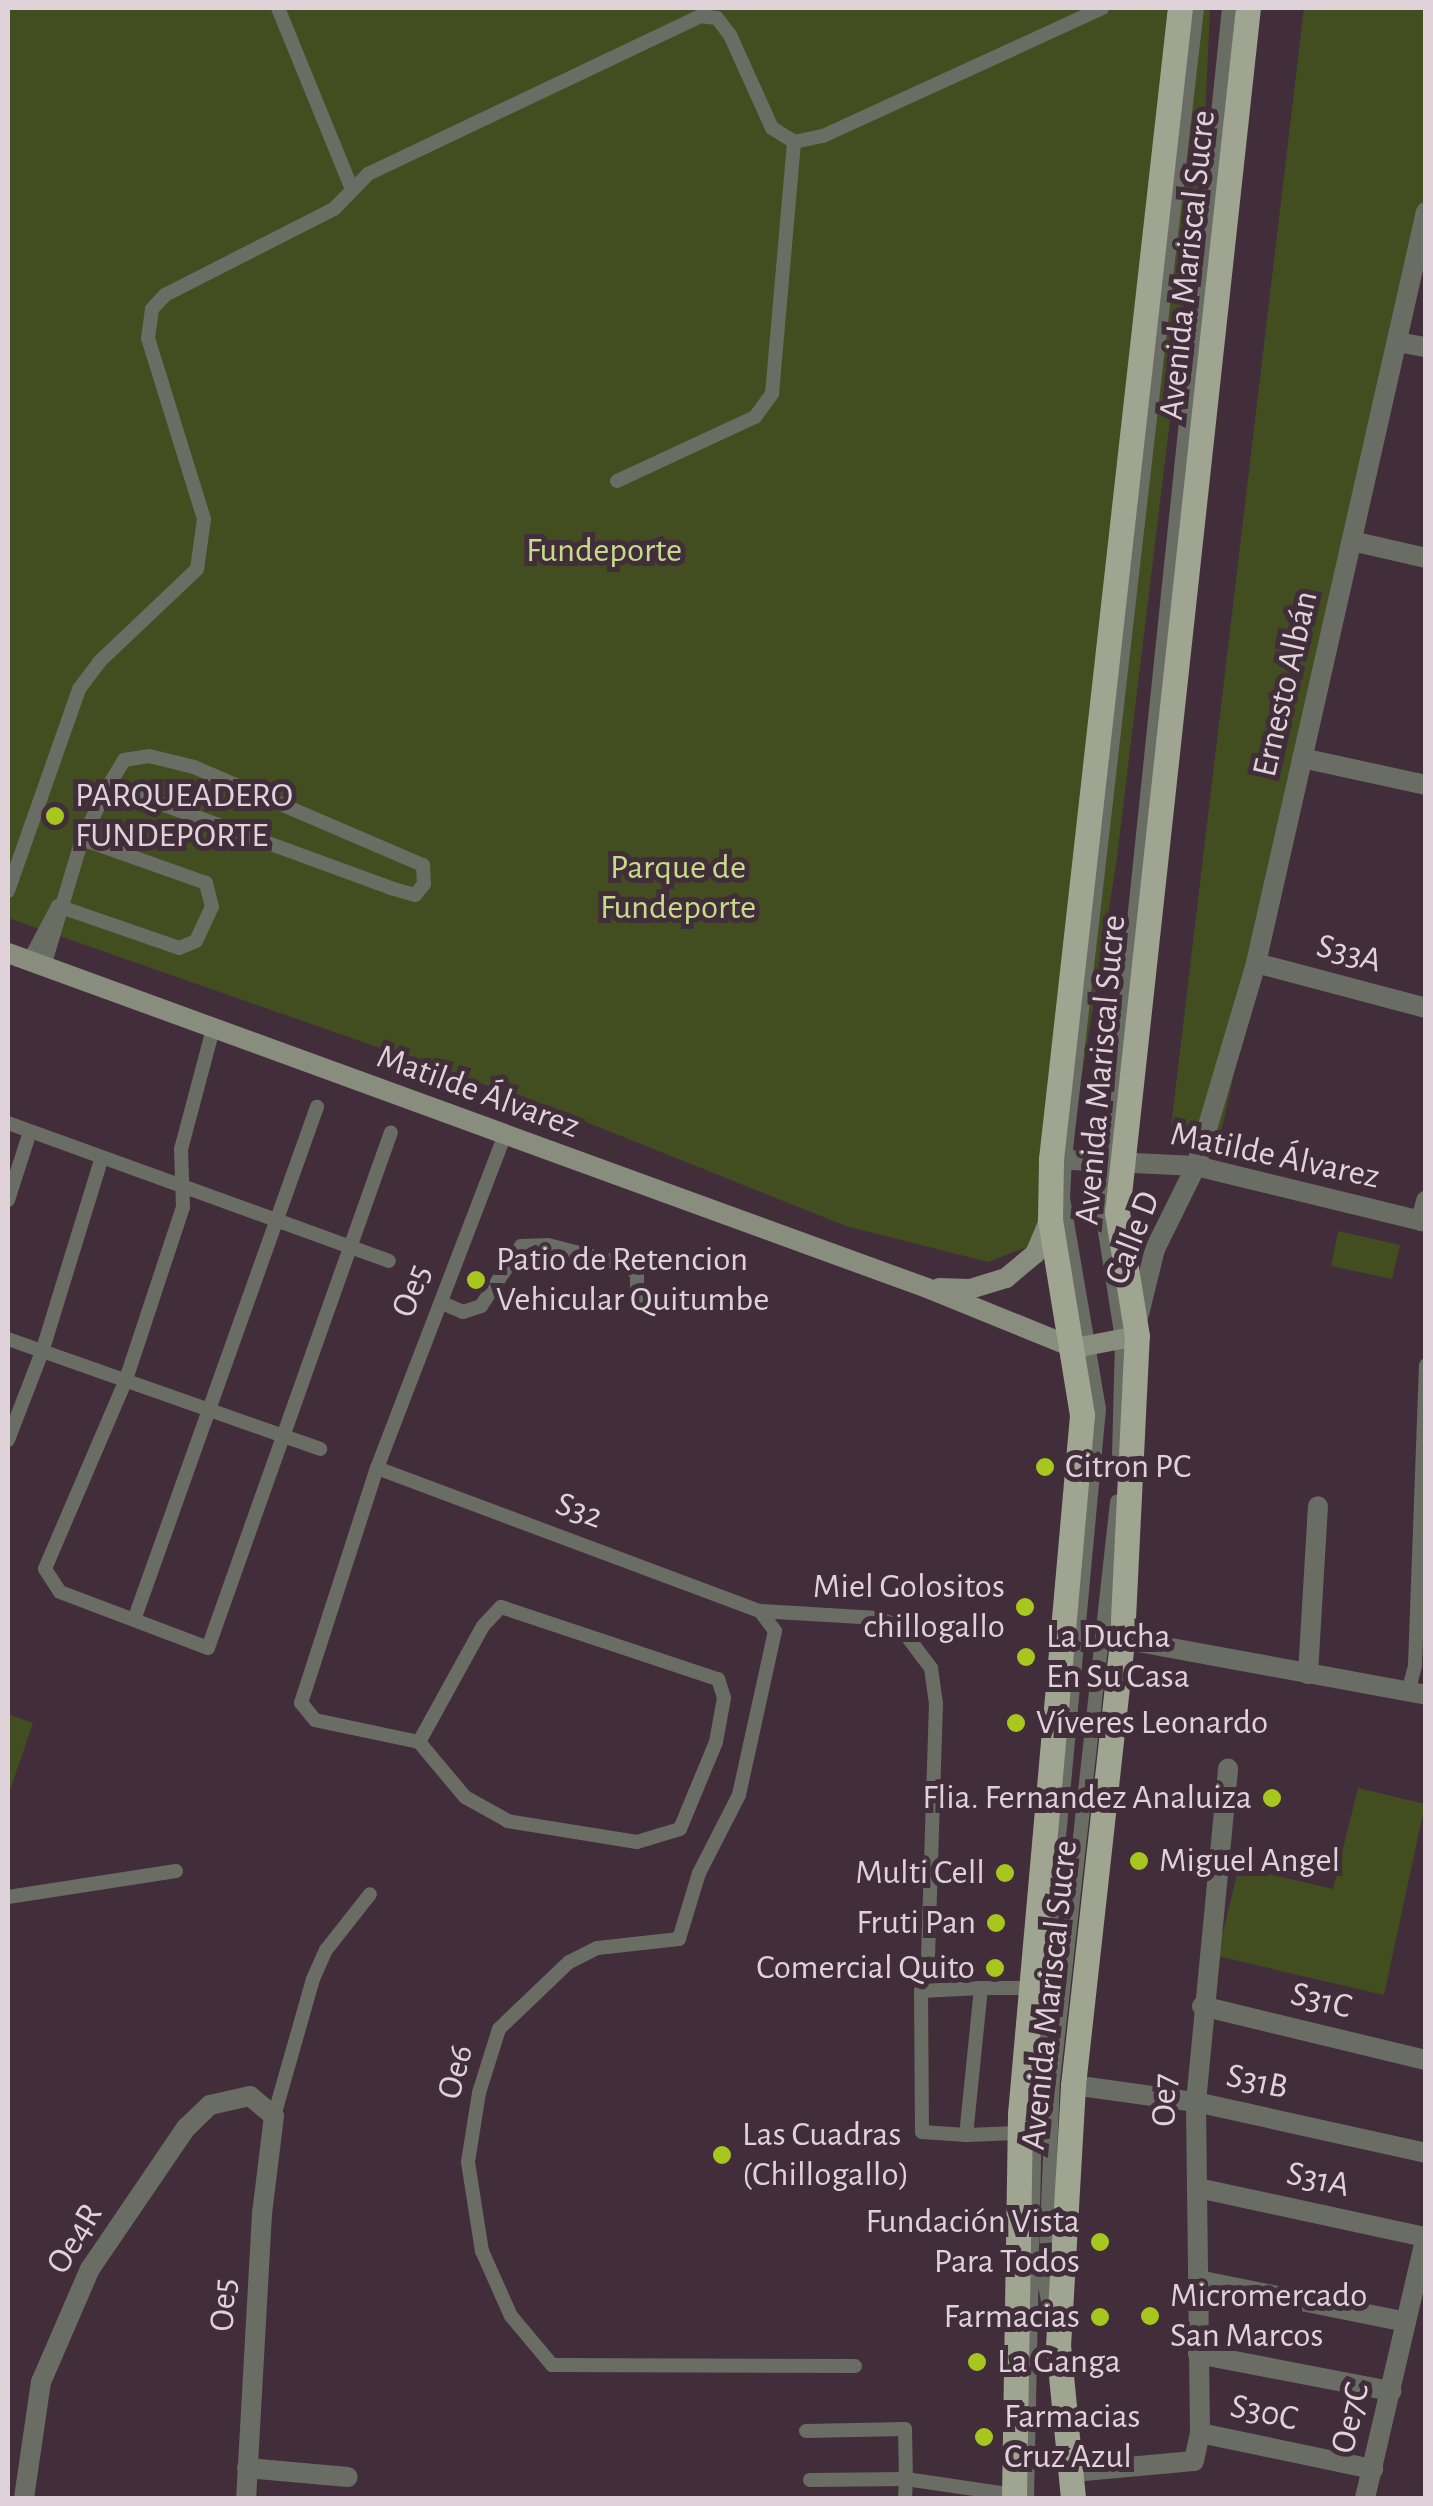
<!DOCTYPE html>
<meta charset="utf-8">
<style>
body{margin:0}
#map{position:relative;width:1433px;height:2506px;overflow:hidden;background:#412e3a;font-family:"Alegreya Sans",sans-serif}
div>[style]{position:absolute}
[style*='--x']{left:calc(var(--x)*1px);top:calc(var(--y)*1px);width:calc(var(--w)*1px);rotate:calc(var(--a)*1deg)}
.green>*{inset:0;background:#434e20}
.lane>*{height:14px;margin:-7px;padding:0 7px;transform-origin:7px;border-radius:7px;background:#6a6d63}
.street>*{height:20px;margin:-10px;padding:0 10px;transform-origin:10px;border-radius:10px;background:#6a6d63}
.secondary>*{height:20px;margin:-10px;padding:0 10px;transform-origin:10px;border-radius:10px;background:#888d7d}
.primary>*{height:25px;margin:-12.5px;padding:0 12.5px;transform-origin:12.5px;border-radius:12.5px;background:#9fa590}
.dots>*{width:28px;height:28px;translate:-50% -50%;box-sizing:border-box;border:5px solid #412e3a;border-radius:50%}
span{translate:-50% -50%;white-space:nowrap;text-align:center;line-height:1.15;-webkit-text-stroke:10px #412e3a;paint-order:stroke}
.street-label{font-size:35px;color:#dfd2d9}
.park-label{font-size:35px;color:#c5db8a}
.poi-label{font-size:35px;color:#dfd2d9}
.left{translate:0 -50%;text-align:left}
.right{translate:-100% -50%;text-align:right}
.frame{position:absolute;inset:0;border:10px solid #dfd2d9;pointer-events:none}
</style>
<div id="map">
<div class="green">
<i style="clip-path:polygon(8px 8px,1210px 8px,1204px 140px,1116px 865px,1076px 1112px,1030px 1246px,988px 1262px,846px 1226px,546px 1106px,8px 918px)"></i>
<i style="clip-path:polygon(1304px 8px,1425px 8px,1425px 197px,1219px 1142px,1202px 1142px,1171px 1127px)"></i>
<i style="clip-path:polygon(1338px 1231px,1400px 1245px,1392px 1279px,1331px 1266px)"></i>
<i style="clip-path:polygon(8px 1714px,33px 1723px,8px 1796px)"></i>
<i style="clip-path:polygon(1358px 1788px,1425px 1804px,1384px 1995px,1217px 1956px,1239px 1867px,1333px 1889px)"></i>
</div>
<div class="lane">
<i style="--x:278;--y:8;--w:193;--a:67.8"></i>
<i style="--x:617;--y:481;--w:152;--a:-24.9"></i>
<i style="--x:755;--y:417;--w:29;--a:-54"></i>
<i style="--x:772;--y:394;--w:253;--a:-85"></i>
<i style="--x:8;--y:891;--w:214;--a:-70.6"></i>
<i style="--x:79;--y:689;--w:34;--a:-53"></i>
<i style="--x:99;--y:662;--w:135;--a:-43.5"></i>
<i style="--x:197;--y:569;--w:50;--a:-82"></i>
<i style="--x:204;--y:519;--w:189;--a:-107.2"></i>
<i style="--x:148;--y:338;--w:29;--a:-82"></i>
<i style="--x:152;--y:309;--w:19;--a:-47"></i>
<i style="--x:165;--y:295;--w:190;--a:-27"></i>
<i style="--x:334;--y:209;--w:49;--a:-45.8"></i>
<i style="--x:368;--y:174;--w:368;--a:-25.4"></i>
<i style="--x:700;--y:16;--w:17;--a:7"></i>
<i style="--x:717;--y:18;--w:21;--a:53"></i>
<i style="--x:730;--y:35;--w:102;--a:65.7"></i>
<i style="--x:772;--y:128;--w:26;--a:32"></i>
<i style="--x:794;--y:142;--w:30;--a:-12"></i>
<i style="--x:823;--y:136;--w:307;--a:-24.6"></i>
<i style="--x:58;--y:906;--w:128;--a:19.1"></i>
<i style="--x:179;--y:948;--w:18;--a:-22"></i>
<i style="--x:196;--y:941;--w:38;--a:-65"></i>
<i style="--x:212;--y:907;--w:25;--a:-104"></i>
<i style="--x:206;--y:883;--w:132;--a:-160.5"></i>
<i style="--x:29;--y:961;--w:62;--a:-62.2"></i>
<i style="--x:44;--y:966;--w:133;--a:-73.3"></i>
<i style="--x:82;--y:839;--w:60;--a:-63.4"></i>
<i style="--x:109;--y:785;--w:29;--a:-59"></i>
<i style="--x:124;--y:760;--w:25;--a:-9"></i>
<i style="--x:149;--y:756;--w:46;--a:13.7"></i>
<i style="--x:194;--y:767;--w:249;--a:23.2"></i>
<i style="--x:423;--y:865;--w:19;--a:87"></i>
<i style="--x:424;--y:884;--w:14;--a:129"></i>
<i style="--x:415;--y:895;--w:25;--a:-164"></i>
<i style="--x:391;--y:888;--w:300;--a:-159.9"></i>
<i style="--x:213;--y:1029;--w:124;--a:104.9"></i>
<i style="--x:181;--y:1149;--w:58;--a:88"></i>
<i style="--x:183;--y:1207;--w:184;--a:108.3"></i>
<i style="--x:125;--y:1382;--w:203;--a:113.2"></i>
<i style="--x:45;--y:1569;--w:27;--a:57"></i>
<i style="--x:60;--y:1592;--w:158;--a:20.7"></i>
<i style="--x:208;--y:1648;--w:547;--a:-70.47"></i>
<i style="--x:8;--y:1123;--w:405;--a:19.9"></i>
<i style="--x:8;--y:1200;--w:71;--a:-72.1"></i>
<i style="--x:442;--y:1303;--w:23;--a:23"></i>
<i style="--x:463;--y:1312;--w:19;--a:-18"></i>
<i style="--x:481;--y:1306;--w:72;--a:-56.3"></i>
<i style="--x:521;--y:1246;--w:27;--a:-2"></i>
<i style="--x:548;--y:1245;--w:85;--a:14.4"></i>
<i style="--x:630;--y:1266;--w:11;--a:52"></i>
<i style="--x:637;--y:1275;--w:24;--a:90"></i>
<i style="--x:8;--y:1339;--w:331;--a:19.4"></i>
<i style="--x:8;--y:1440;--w:94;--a:-68.9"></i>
<i style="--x:42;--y:1352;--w:201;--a:-72.9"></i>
<i style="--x:1119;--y:1455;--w:116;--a:-88.5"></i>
<i style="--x:1122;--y:1339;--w:121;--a:-99"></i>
<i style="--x:1103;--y:1219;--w:1218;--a:-84.06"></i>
<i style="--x:377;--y:1468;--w:409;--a:20.5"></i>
<i style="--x:760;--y:1611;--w:118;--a:3.4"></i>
<i style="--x:878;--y:1618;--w:24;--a:22"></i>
<i style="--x:900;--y:1627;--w:51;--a:52.9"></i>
<i style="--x:931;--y:1668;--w:35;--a:82"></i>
<i style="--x:936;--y:1703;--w:252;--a:91.8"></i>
<i style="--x:760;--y:1611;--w:25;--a:53"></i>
<i style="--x:775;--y:1631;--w:168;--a:102.4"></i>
<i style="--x:739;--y:1795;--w:88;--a:117.1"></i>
<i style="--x:699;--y:1873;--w:69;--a:106.9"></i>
<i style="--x:679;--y:1939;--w:82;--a:173.7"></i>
<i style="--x:597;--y:1948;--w:31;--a:153"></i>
<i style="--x:569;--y:1962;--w:97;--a:136.3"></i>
<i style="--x:499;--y:2029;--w:67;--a:107.4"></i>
<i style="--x:479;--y:2093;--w:70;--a:99.1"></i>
<i style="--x:468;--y:2162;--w:90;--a:81.1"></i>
<i style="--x:482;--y:2251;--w:71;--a:66"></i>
<i style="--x:511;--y:2316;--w:64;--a:50.1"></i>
<i style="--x:552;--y:2365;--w:303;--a:0.2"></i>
<i style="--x:134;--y:1620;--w:545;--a:-70.37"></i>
<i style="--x:1408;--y:1692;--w:28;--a:-75"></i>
<i style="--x:1415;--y:1665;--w:300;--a:-87.9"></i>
<i style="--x:419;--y:1742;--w:132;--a:-61.1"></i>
<i style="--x:483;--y:1626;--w:26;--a:-47"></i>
<i style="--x:501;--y:1607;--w:229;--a:18.4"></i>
<i style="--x:718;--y:1679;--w:20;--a:72"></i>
<i style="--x:724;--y:1698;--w:45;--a:100.3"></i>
<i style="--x:716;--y:1742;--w:94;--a:112.5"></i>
<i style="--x:680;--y:1829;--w:45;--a:163.2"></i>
<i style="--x:637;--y:1842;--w:131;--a:-170.8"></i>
<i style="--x:508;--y:1821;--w:49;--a:-150.8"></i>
<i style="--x:465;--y:1797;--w:72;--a:-129.9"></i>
<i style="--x:419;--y:1742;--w:106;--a:-168.1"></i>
<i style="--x:315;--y:1720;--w:22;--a:-129"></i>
<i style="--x:301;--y:1703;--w:247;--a:-72.1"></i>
<i style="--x:377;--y:1468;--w:355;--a:-69"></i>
<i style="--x:8;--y:1897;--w:170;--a:-8.8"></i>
<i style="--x:981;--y:1988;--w:148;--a:95.8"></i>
<i style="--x:966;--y:2135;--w:44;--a:-176.1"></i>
<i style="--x:922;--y:2132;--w:141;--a:-90.4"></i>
<i style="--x:921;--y:1991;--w:60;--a:-2.9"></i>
<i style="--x:981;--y:1988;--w:53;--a:0"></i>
<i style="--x:274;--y:2116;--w:142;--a:-74.1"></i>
<i style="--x:313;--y:1979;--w:32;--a:-66"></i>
<i style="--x:326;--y:1950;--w:71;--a:-51.8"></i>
<i style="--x:966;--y:2135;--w:53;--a:-2.2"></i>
<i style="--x:1051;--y:2316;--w:31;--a:-101"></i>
<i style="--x:1045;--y:2286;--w:205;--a:-87.8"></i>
<i style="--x:1053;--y:2081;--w:583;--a:-83.69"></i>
<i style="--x:806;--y:2431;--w:99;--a:-1.2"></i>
<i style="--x:905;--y:2429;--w:50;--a:88.9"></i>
<i style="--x:906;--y:2479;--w:109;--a:8.4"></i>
<i style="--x:810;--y:2480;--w:96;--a:-0.6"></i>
<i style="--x:906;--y:2479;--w:19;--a:93"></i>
<i style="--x:1027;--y:2498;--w:415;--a:-88.8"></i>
<i style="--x:1036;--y:2083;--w:677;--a:-84.66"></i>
<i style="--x:1099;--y:1409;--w:213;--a:-99.7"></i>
<i style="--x:1063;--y:1199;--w:41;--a:-87.2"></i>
<i style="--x:1065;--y:1158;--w:1158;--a:-83.45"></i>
</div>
<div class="street">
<i style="--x:1397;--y:342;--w:29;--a:10"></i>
<i style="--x:1352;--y:541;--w:76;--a:12.9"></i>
<i style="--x:1302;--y:758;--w:127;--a:12.3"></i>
<i style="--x:1256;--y:963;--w:176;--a:14.8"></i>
<i style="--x:1051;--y:1159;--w:145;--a:2.8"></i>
<i style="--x:1196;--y:1166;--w:237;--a:13.7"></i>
<i style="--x:1421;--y:1221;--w:21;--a:-76"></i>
<i style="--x:1139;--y:1314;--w:67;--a:-76.2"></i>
<i style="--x:1155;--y:1249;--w:93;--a:-63.7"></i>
<i style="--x:1196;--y:1166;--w:212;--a:-73.5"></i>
<i style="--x:1256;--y:963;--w:770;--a:-77.25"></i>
<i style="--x:1122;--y:1639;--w:309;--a:10.4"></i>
<i style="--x:1308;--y:1674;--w:168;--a:-86.6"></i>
<i style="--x:1202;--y:2006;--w:230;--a:13.6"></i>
<i style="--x:1073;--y:2085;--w:124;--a:7.9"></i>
<i style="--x:1196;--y:2102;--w:236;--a:12.5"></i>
<i style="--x:1198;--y:2188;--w:232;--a:12.2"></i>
<i style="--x:1198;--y:2280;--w:212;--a:11.4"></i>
<i style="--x:1198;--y:2354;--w:197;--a:10.9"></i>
<i style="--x:1200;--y:2433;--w:177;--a:11.8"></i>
<i style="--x:247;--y:2468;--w:101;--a:5.1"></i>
<i style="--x:1073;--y:2472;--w:121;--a:-5.2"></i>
<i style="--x:1194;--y:2461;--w:29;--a:-78"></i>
<i style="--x:1200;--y:2433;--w:331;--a:-90.7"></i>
<i style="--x:1196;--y:2102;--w:335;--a:-84.5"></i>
<i style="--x:24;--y:2498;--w:117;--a:-81.7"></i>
<i style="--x:41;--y:2382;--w:123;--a:-66.6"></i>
<i style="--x:90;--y:2269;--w:171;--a:-55.8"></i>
<i style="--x:186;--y:2128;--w:33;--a:-44"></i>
<i style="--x:210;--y:2105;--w:41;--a:-12.7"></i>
<i style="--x:250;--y:2096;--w:31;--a:40"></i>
<i style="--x:274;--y:2116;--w:99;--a:97"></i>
<i style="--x:262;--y:2214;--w:284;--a:93.2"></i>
<i style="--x:1365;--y:2498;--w:269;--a:-76.9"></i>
</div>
<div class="secondary">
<i style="--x:8;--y:953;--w:978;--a:20.03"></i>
<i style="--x:927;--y:1288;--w:160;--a:22.1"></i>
<i style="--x:1075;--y:1348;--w:63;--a:-11"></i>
<i style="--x:939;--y:1288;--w:31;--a:2"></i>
<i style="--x:970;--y:1289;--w:38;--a:-17"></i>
<i style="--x:1006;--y:1278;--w:38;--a:-40"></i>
<i style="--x:1035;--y:1254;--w:38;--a:-67"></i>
</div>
<div class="primary">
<i style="--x:1014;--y:2498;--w:384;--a:-89.1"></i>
<i style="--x:1020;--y:2114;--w:702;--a:-84.93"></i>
<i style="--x:1082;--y:1415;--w:199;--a:-99.3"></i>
<i style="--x:1050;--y:1219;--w:60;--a:-89"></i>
<i style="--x:1051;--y:1159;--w:1158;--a:-83.61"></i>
<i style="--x:1073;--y:2498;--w:153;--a:-95.6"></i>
<i style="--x:1058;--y:2346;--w:261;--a:-86.7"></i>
<i style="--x:1073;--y:2085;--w:449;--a:-83.7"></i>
<i style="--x:1122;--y:1639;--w:303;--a:-87.2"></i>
<i style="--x:1137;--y:1336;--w:125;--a:-99.2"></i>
<i style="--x:1117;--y:1213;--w:1212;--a:-83.8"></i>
</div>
<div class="dots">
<i style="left:55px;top:816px;background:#a7c71e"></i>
<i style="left:476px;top:1280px;background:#a7c71e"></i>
<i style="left:1045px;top:1467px;background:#a7c71e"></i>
<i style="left:1025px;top:1607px;background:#a7c71e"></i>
<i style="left:1026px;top:1657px;background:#a7c71e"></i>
<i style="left:1016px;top:1723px;background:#a7c71e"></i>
<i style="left:1272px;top:1798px;background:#a7c71e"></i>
<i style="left:1139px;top:1861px;background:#a7c71e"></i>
<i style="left:1005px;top:1873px;background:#a7c71e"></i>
<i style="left:996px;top:1923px;background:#a7c71e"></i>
<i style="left:995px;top:1968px;background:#a7c71e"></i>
<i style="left:722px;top:2155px;background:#a7c71e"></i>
<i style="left:1100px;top:2242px;background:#a7c71e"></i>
<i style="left:1150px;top:2316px;background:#a7c71e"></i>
<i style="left:1100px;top:2317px;background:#a7c71e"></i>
<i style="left:977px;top:2362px;background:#a7c71e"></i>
<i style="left:984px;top:2437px;background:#a7c71e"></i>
</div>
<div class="street-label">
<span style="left:1188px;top:265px;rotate:-84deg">Avenida Mariscal Sucre</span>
<span style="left:1286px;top:684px;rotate:-77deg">Ernesto Albán</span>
<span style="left:1349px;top:954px;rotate:15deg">S33A</span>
<span style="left:1101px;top:1070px;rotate:-85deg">Avenida Mariscal Sucre</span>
<span style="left:478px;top:1092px;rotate:20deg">Matilde Álvarez</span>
<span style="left:1275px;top:1156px;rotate:12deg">Matilde Álvarez</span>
<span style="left:1133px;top:1238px;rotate:-69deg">Calle D</span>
<span style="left:412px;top:1291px;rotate:-69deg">Oe5</span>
<span style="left:579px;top:1511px;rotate:20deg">S32</span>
<span style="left:1050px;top:1995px;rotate:-84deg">Avenida Mariscal Sucre</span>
<span style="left:1321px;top:2001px;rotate:14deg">S31C</span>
<span style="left:456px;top:2072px;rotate:-75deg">Oe6</span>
<span style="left:1257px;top:2082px;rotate:12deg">S31B</span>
<span style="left:1165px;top:2100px;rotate:-89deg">Oe7</span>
<span style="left:1318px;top:2180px;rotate:12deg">S31A</span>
<span style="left:75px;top:2239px;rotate:-59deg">Oe4R</span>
<span style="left:224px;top:2305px;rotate:-87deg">Oe5</span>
<span style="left:1264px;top:2413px;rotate:12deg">S30C</span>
<span style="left:1351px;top:2418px;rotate:-77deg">Oe7C</span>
</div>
<div class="park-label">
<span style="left:604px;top:551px">Fundeporte</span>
<span style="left:678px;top:888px">Parque de<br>Fundeporte</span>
</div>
<div class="poi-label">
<span class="left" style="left:75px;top:816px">PARQUEADERO<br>FUNDEPORTE</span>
<span class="left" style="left:496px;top:1280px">Patio de Retencion<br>Vehicular Quitumbe</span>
<span class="left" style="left:1065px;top:1467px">Citron PC</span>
<span class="right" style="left:1005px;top:1607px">Miel Golositos<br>chillogallo</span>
<span class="left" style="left:1046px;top:1657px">La Ducha<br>En Su Casa</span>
<span class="left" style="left:1036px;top:1723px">Víveres Leonardo</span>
<span class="right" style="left:1252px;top:1798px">Flia. Fernandez Analuiza</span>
<span class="left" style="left:1159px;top:1861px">Miguel Angel</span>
<span class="right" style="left:985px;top:1873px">Multi Cell</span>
<span class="right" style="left:976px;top:1923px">Fruti Pan</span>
<span class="right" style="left:975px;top:1968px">Comercial Quito</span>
<span class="left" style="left:742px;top:2155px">Las Cuadras<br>(Chillogallo)</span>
<span class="right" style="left:1080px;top:2242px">Fundación Vista<br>Para Todos</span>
<span class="left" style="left:1170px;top:2316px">Micromercado<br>San Marcos</span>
<span class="right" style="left:1080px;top:2317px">Farmacias</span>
<span class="left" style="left:997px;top:2362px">La Ganga</span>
<span class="left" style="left:1004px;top:2437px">Farmacias<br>Cruz Azul</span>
</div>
<div class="frame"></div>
</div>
